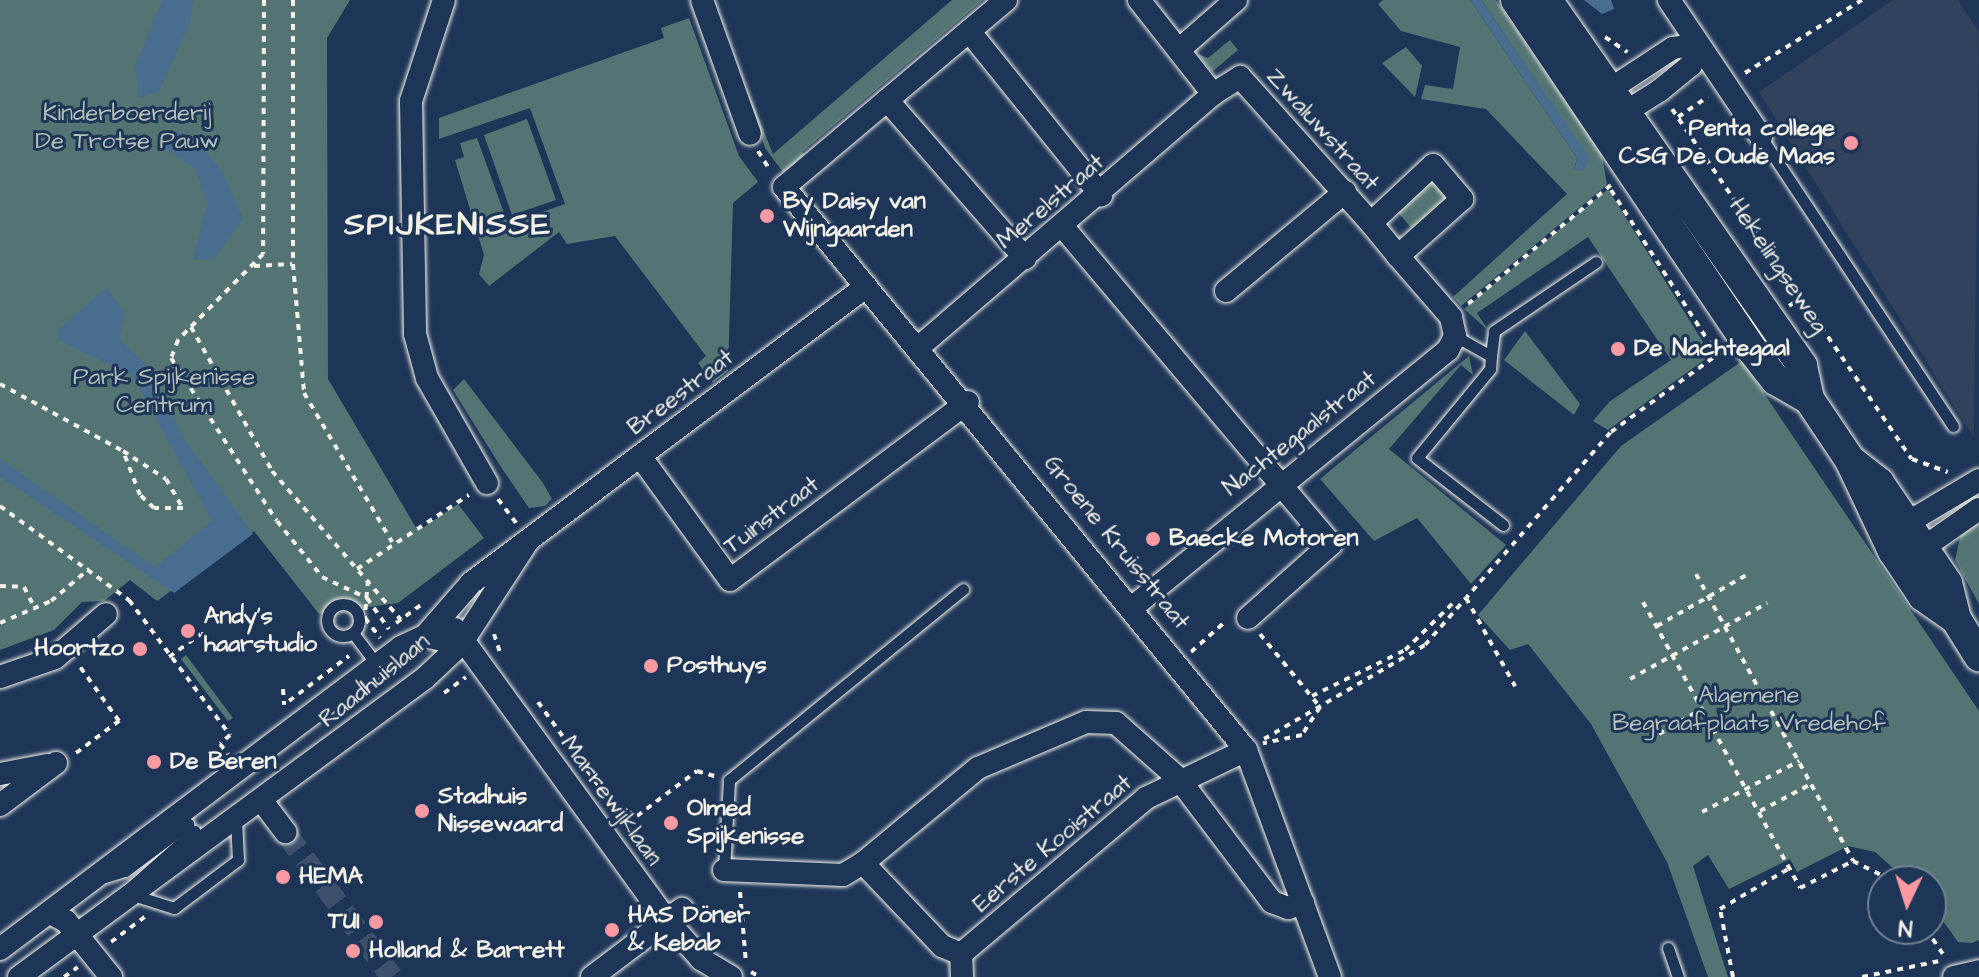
<!DOCTYPE html>
<meta charset="utf-8">
<style>
body{margin:0}
#map{position:relative;width:1979px;height:977px;overflow:hidden;background:#1d3557;font-family:"Architects Daughter",sans-serif}
div>[style]{position:absolute}
[style*='--x']{left:calc(var(--x)*1px);top:calc(var(--y)*1px);width:calc(var(--w)*1px);rotate:calc(var(--a)*1deg)}
.built>*{inset:0;background:#30425c}
.green>*{inset:0;background:#537473}
.water>*{inset:0;background:#486d8f}
.street-tunnel>*{height:22px;margin-top:-11px;transform-origin:0;background:repeating-linear-gradient(90deg,#3d516d 0 22px,transparent 0 33px)}
.path>*{height:4px;margin-top:-2px;transform-origin:0;background:repeating-linear-gradient(90deg,#f4f1e8 0 6px,transparent 0 12px)}
.roads{filter:drop-shadow(0 0 2px #f4f1e8) drop-shadow(0 0 2px #f4f1e8)}
.lane>*{height:11px;margin:-5.5px;padding:0 5.5px;transform-origin:5.5px;border-radius:5.5px;background:#1d3557}
.lane>.ring{margin:-5.5px;padding:0;box-sizing:content-box;background:none;border:11px solid #1d3557;border-radius:50%}
.street>*{height:22px;margin:-11px;padding:0 11px;transform-origin:11px;border-radius:11px;background:#1d3557}
.secondary>*{height:30px;margin:-15px;padding:0 15px;transform-origin:15px;border-radius:15px;background:#1d3557}
.dots>*{width:22px;height:22px;translate:-50% -50%;box-sizing:border-box;border:4px solid #1d3557;border-radius:50%}
span{translate:-50% -50%;white-space:nowrap;text-align:center;line-height:1.15;-webkit-text-stroke:6px #1d3557;paint-order:stroke}
.park-label{font-size:24px;color:#b4bfb9}
.poi-label{font-size:24px;color:#f4f1e8;font-weight:700}
.right{translate:-100% -50%;text-align:right}
.left{translate:0 -50%;text-align:left}
.street-label{font-size:24px;color:#f4f1e8}
.district-label{font-size:32px;color:#f4f1e8;font-weight:700;letter-spacing:2px}
.north{position:absolute;left:1867px;top:865px;width:80px;height:80px;box-sizing:border-box;background:#1d3557;border:2px solid #738091;border-radius:50%;rotate:184deg;font-size:22px;font-weight:700;line-height:32px;text-align:center;color:#f4f1e8}
.north::after{content:'';display:block;margin:auto;width:28px;height:36px;background:#ff9aa2;clip-path:polygon(50% 0,100% 100%,50% 72%,0 100%)}
</style>
<div id="map">
<div class="built">
<i style="clip-path:polygon(1893px 0,1958px 0,1979px 32px,1974px 438px,1759px 92px)"></i>
</div>
<div class="green">
<i style="clip-path:polygon(0 0,350px 0,327px 38px,328px 379px,418px 531px,458px 504px,484px 538px,398px 603px,319px 614px,254px 531px,157px 601px,130px 580px,104px 601px,82px 602px,54px 630px,0 650px)"></i>
<i style="clip-path:polygon(952px 0,983px 0,802px 152px,806px 157px,786px 176px,765px 148px,747px 89px,773px 154px)"></i>
<i style="clip-path:polygon(1383px 0,1470px 0,1577px 158px,1574px 170px,1589px 159px,1481px 0,1496px 0,1602px 155px,1607px 185px,1461px 306px,1453px 297px,1567px 194px,1486px 109px,1421px 99px,1425px 85px,1453px 89px,1460px 47px,1401px 31px,1378px 4px)"></i>
<i style="clip-path:polygon(689px 18px,739px 156px,758px 182px,733px 203px,728px 371px,713px 383px,698px 363px,706px 356px,615px 236px,567px 244px,559px 232px,489px 286px,479px 274px,484px 255px,455px 160px,464px 157px,460px 143px,477px 138px,508px 224px,565px 204px,530px 108px,439px 139px,439px 118px,664px 38px,661px 28px)"></i>
<i style="clip-path:polygon(1230px 40px,1238px 50px,1212px 72px,1197px 54px,1208px 58px)"></i>
<i style="clip-path:polygon(1406px 47px,1422px 66px,1415px 97px,1382px 63px)"></i>
<i style="clip-path:polygon(527px 119px,556px 200px,512px 215px,484px 135px)"></i>
<i style="clip-path:polygon(1432px 181px,1447px 198px,1412px 229px,1396px 210px)"></i>
<i style="clip-path:polygon(1608px 189px,1711px 355px,1608px 430px,1593px 421px,1609px 402px,1671px 360px,1588px 237px,1477px 313px,1488px 330px,1464px 309px)"></i>
<i style="clip-path:polygon(1525px 331px,1580px 404px,1574px 415px,1504px 360px)"></i>
<i style="clip-path:polygon(1469px 356px,1473px 375px,1461px 365px,1389px 449px,1506px 545px,1471px 584px,1417px 518px,1374px 541px,1320px 479px)"></i>
<i style="clip-path:polygon(1742px 361px,1979px 711px,1979px 940px,1972px 943px,1958px 942px,1931px 904px,1931px 881px,1908px 881px,1875px 852px,1848px 846px,1797px 872px,1790px 859px,1729px 889px,1708px 855px,1693px 866px,1728px 977px,1708px 977px,1667px 862px,1591px 724px,1528px 644px,1510px 650px,1478px 615px,1621px 446px)"></i>
<i style="clip-path:polygon(464px 379px,543px 483px,552px 499px,545px 506px,529px 508px,499px 464px,453px 390px)"></i>
<i style="clip-path:polygon(1975px 520px,1979px 526px,1979px 604px,1955px 560px,1961px 533px)"></i>
<i style="clip-path:polygon(186px 655px,233px 718px,228px 721px,181px 659px)"></i>
</div>
<div class="water">
<i style="clip-path:polygon(162px 0,193px 0,190px 22px,159px 92px,139px 98px,135px 67px)"></i>
<i style="clip-path:polygon(1470px 0,1481px 0,1590px 159px,1583px 171px,1574px 170px,1577px 158px)"></i>
<i style="clip-path:polygon(1584px 0,1611px 0,1614px 9px,1602px 14px)"></i>
<i style="clip-path:polygon(177px 131px,192px 136px,222px 171px,243px 219px,213px 260px,193px 259px,207px 203px,196px 170px,161px 145px)"></i>
<i style="clip-path:polygon(106px 288px,125px 313px,119px 340px,145px 364px,183px 437px,253px 534px,174px 593px,0 477px,0 459px,155px 567px,212px 521px,132px 375px,58px 340px,59px 329px)"></i>
</div>
<div class="street-tunnel">
<i style="--x:285;--y:832;--w:180;--a:53.6"></i>
</div>
<div class="path">
<i style="--x:264;--y:0;--w:254;--a:90.2"></i>
<i style="--x:263;--y:254;--w:121;--a:134.7"></i>
<i style="--x:178;--y:340;--w:19;--a:111"></i>
<i style="--x:171;--y:358;--w:194;--a:57"></i>
<i style="--x:277;--y:521;--w:72;--a:51.2"></i>
<i style="--x:322;--y:577;--w:50;--a:25"></i>
<i style="--x:367;--y:598;--w:38;--a:55"></i>
<i style="--x:293;--y:0;--w:264;--a:90"></i>
<i style="--x:293;--y:264;--w:129;--a:85.1"></i>
<i style="--x:304;--y:393;--w:173;--a:59.4"></i>
<i style="--x:1605;--y:37;--w:27;--a:34"></i>
<i style="--x:1745;--y:73;--w:138;--a:-32"></i>
<i style="--x:1672;--y:109;--w:424;--a:55.6"></i>
<i style="--x:1912;--y:459;--w:38;--a:20"></i>
<i style="--x:1678;--y:117;--w:36;--a:-34"></i>
<i style="--x:758;--y:151;--w:22;--a:58"></i>
<i style="--x:1611;--y:190;--w:194;--a:57.2"></i>
<i style="--x:254;--y:266;--w:38;--a:-3"></i>
<i style="--x:1468;--y:304;--w:186;--a:-39.8"></i>
<i style="--x:1789;--y:306;--w:14;--a:-36"></i>
<i style="--x:191;--y:327;--w:165;--a:60.6"></i>
<i style="--x:272;--y:471;--w:197;--a:49.1"></i>
<i style="--x:0;--y:384;--w:140;--a:28.6"></i>
<i style="--x:123;--y:451;--w:51;--a:33.1"></i>
<i style="--x:166;--y:479;--w:34;--a:60"></i>
<i style="--x:183;--y:508;--w:29;--a:180"></i>
<i style="--x:154;--y:508;--w:19;--a:-137"></i>
<i style="--x:140;--y:495;--w:47;--a:-111.1"></i>
<i style="--x:498;--y:499;--w:31;--a:53"></i>
<i style="--x:0;--y:506;--w:160;--a:36.1"></i>
<i style="--x:129;--y:600;--w:169;--a:53.2"></i>
<i style="--x:230;--y:735;--w:13;--a:138"></i>
<i style="--x:220;--y:744;--w:13;--a:51"></i>
<i style="--x:357;--y:569;--w:134;--a:-33.5"></i>
<i style="--x:1696;--y:574;--w:327;--a:61.3"></i>
<i style="--x:1853;--y:861;--w:45;--a:26.6"></i>
<i style="--x:368;--y:580;--w:38;--a:95"></i>
<i style="--x:365;--y:618;--w:25;--a:53"></i>
<i style="--x:0;--y:586;--w:24;--a:2"></i>
<i style="--x:24;--y:587;--w:25;--a:63"></i>
<i style="--x:1466;--y:598;--w:101;--a:60.9"></i>
<i style="--x:1643;--y:602;--w:326;--a:61.2"></i>
<i style="--x:1800;--y:888;--w:59;--a:-27"></i>
<i style="--x:0;--y:623;--w:56;--a:-23.3"></i>
<i style="--x:51;--y:601;--w:50;--a:-40.1"></i>
<i style="--x:396;--y:623;--w:31;--a:-36"></i>
<i style="--x:1657;--y:626;--w:107;--a:-29.7"></i>
<i style="--x:494;--y:634;--w:19;--a:72"></i>
<i style="--x:1260;--y:634;--w:94;--a:50.6"></i>
<i style="--x:1320;--y:707;--w:33;--a:123"></i>
<i style="--x:1302;--y:735;--w:40;--a:168"></i>
<i style="--x:1191;--y:652;--w:47;--a:-41.5"></i>
<i style="--x:169;--y:657;--w:39;--a:-36"></i>
<i style="--x:201;--y:634;--w:12;--a:5"></i>
<i style="--x:1630;--y:679;--w:157;--a:-29"></i>
<i style="--x:283;--y:689;--w:16;--a:86"></i>
<i style="--x:444;--y:693;--w:27;--a:-36"></i>
<i style="--x:1312;--y:696;--w:104;--a:-26.3"></i>
<i style="--x:1405;--y:650;--w:66;--a:-44.4"></i>
<i style="--x:289;--y:701;--w:75;--a:-36.9"></i>
<i style="--x:538;--y:702;--w:195;--a:54.2"></i>
<i style="--x:1659;--y:734;--w:50;--a:-30.2"></i>
<i style="--x:1264;--y:739;--w:186;--a:-30.3"></i>
<i style="--x:1425;--y:645;--w:283;--a:-48.9"></i>
<i style="--x:1611;--y:432;--w:137;--a:-36.1"></i>
<i style="--x:76;--y:753;--w:54;--a:-36.7"></i>
<i style="--x:119;--y:721;--w:70;--a:-125.7"></i>
<i style="--x:1760;--y:811;--w:58;--a:-27.9"></i>
<i style="--x:1702;--y:812;--w:110;--a:-27.7"></i>
<i style="--x:625;--y:817;--w:12;--a:-5"></i>
<i style="--x:637;--y:816;--w:75;--a:-36.9"></i>
<i style="--x:697;--y:771;--w:19;--a:16"></i>
<i style="--x:740;--y:892;--w:71;--a:85.2"></i>
<i style="--x:1926;--y:929;--w:34;--a:56"></i>
<i style="--x:111;--y:942;--w:44;--a:-36.6"></i>
<i style="--x:751;--y:972;--w:10;--a:29"></i>
<i style="--x:64;--y:977;--w:17;--a:-36"></i>
<i style="--x:1733;--y:977;--w:69;--a:-100.8"></i>
<i style="--x:1720;--y:909;--w:81;--a:-30.4"></i>
<i style="--x:1862;--y:977;--w:79;--a:-11.7"></i>
</div>
<div class="roads">
<div class="lane">
<i style="--x:1761;--y:137;--w:347;--a:56.4"></i>
<i style="--x:1455;--y:336;--w:41;--a:29.1"></i>
<i style="--x:1491;--y:356;--w:13;--a:94"></i>
<i style="--x:1490;--y:369;--w:115;--a:129.4"></i>
<i style="--x:1417;--y:458;--w:109;--a:37.9"></i>
<i style="--x:1491;--y:356;--w:25;--a:-83"></i>
<i style="--x:1494;--y:331;--w:123;--a:-34.1"></i>
<i class="ring" style="left:327px;top:604px;width:21px;height:21px"></i>
<i style="--x:353;--y:633;--w:39;--a:53"></i>
<i style="--x:724;--y:870;--w:90;--a:-86.8"></i>
<i style="--x:729;--y:780;--w:302;--a:-39.2"></i>
<i style="--x:105;--y:877;--w:21;--a:-17"></i>
<i style="--x:125;--y:871;--w:79;--a:-36.7"></i>
<i style="--x:124;--y:893;--w:94;--a:-41.5"></i>
<i style="--x:133;--y:895;--w:43;--a:17.6"></i>
<i style="--x:174;--y:908;--w:80;--a:-36.9"></i>
<i style="--x:238;--y:860;--w:40;--a:-92.9"></i>
<i style="--x:1668;--y:948;--w:31;--a:71"></i>
</div>
<div class="street">
<i style="--x:444;--y:0;--w:106;--a:108.1"></i>
<i style="--x:411;--y:101;--w:233;--a:89"></i>
<i style="--x:415;--y:334;--w:46;--a:74.7"></i>
<i style="--x:427;--y:378;--w:121;--a:60.3"></i>
<i style="--x:702;--y:0;--w:142;--a:70.3"></i>
<i style="--x:1006;--y:0;--w:290;--a:139.9"></i>
<i style="--x:784;--y:187;--w:728;--a:50.63"></i>
<i style="--x:1246;--y:750;--w:242;--a:69.7"></i>
<i style="--x:1139;--y:0;--w:120;--a:51.8"></i>
<i style="--x:1213;--y:94;--w:32;--a:-32"></i>
<i style="--x:1240;--y:77;--w:196;--a:48.1"></i>
<i style="--x:1669;--y:0;--w:165;--a:56.1"></i>
<i style="--x:969;--y:31;--w:211;--a:51.2"></i>
<i style="--x:1698;--y:44;--w:22;--a:108"></i>
<i style="--x:1691;--y:65;--w:41;--a:140.9"></i>
<i style="--x:1659;--y:91;--w:36;--a:148"></i>
<i style="--x:1629;--y:110;--w:33;--a:173"></i>
<i style="--x:1596;--y:114;--w:31;--a:-58"></i>
<i style="--x:1612;--y:88;--w:73;--a:-33.3"></i>
<i style="--x:1673;--y:48;--w:25;--a:-9"></i>
<i style="--x:1181;--y:48;--w:73;--a:-41.1"></i>
<i style="--x:887;--y:100;--w:210;--a:48.9"></i>
<i style="--x:1063;--y:227;--w:415;--a:49.8"></i>
<i style="--x:1331;--y:544;--w:111;--a:138.3"></i>
<i style="--x:1226;--y:291;--w:155;--a:-39.8"></i>
<i style="--x:919;--y:347;--w:388;--a:-40.7"></i>
<i style="--x:640;--y:456;--w:153;--a:54"></i>
<i style="--x:730;--y:580;--w:297;--a:-36.8"></i>
<i style="--x:1900;--y:536;--w:15;--a:-62"></i>
<i style="--x:1907;--y:523;--w:84;--a:-30.8"></i>
<i style="--x:1908;--y:549;--w:15;--a:-4"></i>
<i style="--x:1923;--y:548;--w:68;--a:-34.9"></i>
<i style="--x:1134;--y:606;--w:405;--a:-39.2"></i>
<i style="--x:1448;--y:350;--w:16;--a:-63"></i>
<i style="--x:1455;--y:336;--w:19;--a:-102"></i>
<i style="--x:1451;--y:317;--w:81;--a:-131"></i>
<i style="--x:1398;--y:256;--w:43;--a:-129.3"></i>
<i style="--x:1371;--y:223;--w:85;--a:-43.1"></i>
<i style="--x:1433;--y:165;--w:45;--a:49.5"></i>
<i style="--x:1462;--y:199;--w:86;--a:138.3"></i>
<i style="--x:455;--y:629;--w:357;--a:54"></i>
<i style="--x:665;--y:918;--w:55;--a:48.7"></i>
<i style="--x:701;--y:959;--w:35;--a:31"></i>
<i style="--x:425;--y:636;--w:70;--a:-49"></i>
<i style="--x:471;--y:583;--w:494;--a:-36.9"></i>
<i style="--x:0;--y:677;--w:58;--a:-19.1"></i>
<i style="--x:55;--y:658;--w:67;--a:-40.8"></i>
<i style="--x:0;--y:774;--w:48;--a:-10.8"></i>
<i style="--x:262;--y:801;--w:39;--a:53"></i>
<i style="--x:0;--y:805;--w:70;--a:-36.9"></i>
<i style="--x:863;--y:863;--w:149;--a:-39.6"></i>
<i style="--x:978;--y:768;--w:117;--a:-23.1"></i>
<i style="--x:1086;--y:722;--w:30;--a:2"></i>
<i style="--x:1116;--y:723;--w:84;--a:41.6"></i>
<i style="--x:1179;--y:779;--w:154;--a:52.9"></i>
<i style="--x:1272;--y:902;--w:17;--a:21"></i>
<i style="--x:1288;--y:908;--w:16;--a:-18"></i>
<i style="--x:724;--y:870;--w:119;--a:2.4"></i>
<i style="--x:843;--y:875;--w:23;--a:-31"></i>
<i style="--x:863;--y:863;--w:115;--a:46.4"></i>
<i style="--x:942;--y:946;--w:21;--a:23"></i>
<i style="--x:50;--y:913;--w:18;--a:27"></i>
<i style="--x:66;--y:921;--w:72;--a:51.2"></i>
<i style="--x:0;--y:949;--w:502;--a:-36.98"></i>
<i style="--x:401;--y:647;--w:26;--a:-25"></i>
<i style="--x:425;--y:636;--w:37;--a:13"></i>
<i style="--x:19;--y:977;--w:504;--a:-36.37"></i>
<i style="--x:425;--y:678;--w:50;--a:-43.4"></i>
<i style="--x:461;--y:644;--w:123;--a:-57"></i>
<i style="--x:592;--y:977;--w:113;--a:-37.1"></i>
<i style="--x:962;--y:977;--w:23;--a:-92"></i>
<i style="--x:961;--y:954;--w:242;--a:-40.1"></i>
<i style="--x:1146;--y:798;--w:111;--a:-25.6"></i>
<i style="--x:1954;--y:977;--w:26;--a:-13"></i>
</div>
<div class="secondary">
<i style="--x:1516;--y:0;--w:424;--a:56"></i>
<i style="--x:1753;--y:351;--w:37;--a:52"></i>
<i style="--x:1776;--y:380;--w:38;--a:30"></i>
<i style="--x:1547;--y:0;--w:446;--a:55.1"></i>
<i style="--x:1802;--y:366;--w:34;--a:78"></i>
<i style="--x:1809;--y:399;--w:73;--a:56.1"></i>
<i style="--x:1850;--y:460;--w:101;--a:64.7"></i>
<i style="--x:1893;--y:551;--w:54;--a:56.3"></i>
<i style="--x:1923;--y:596;--w:40;--a:34.9"></i>
<i style="--x:1850;--y:460;--w:37;--a:38"></i>
<i style="--x:1879;--y:483;--w:121;--a:55.8"></i>
<i style="--x:1947;--y:583;--w:37;--a:76"></i>
<i style="--x:1956;--y:619;--w:44;--a:58.1"></i>
</div>
</div>
<div class="dots">
<i style="left:1851px;top:143px;background:#ff9aa2"></i>
<i style="left:767px;top:216px;background:#ff9aa2"></i>
<i style="left:1618px;top:349px;background:#ff9aa2"></i>
<i style="left:1153px;top:539px;background:#ff9aa2"></i>
<i style="left:188px;top:631px;background:#ff9aa2"></i>
<i style="left:140px;top:649px;background:#ff9aa2"></i>
<i style="left:651px;top:666px;background:#ff9aa2"></i>
<i style="left:154px;top:762px;background:#ff9aa2"></i>
<i style="left:422px;top:811px;background:#ff9aa2"></i>
<i style="left:671px;top:823px;background:#ff9aa2"></i>
<i style="left:283px;top:877px;background:#ff9aa2"></i>
<i style="left:376px;top:922px;background:#ff9aa2"></i>
<i style="left:612px;top:930px;background:#ff9aa2"></i>
<i style="left:353px;top:951px;background:#ff9aa2"></i>
</div>
<div class="park-label">
<span style="left:127px;top:128px">Kinderboerderij<br>De Trotse Pauw</span>
<span style="left:164px;top:392px">Park Spijkenisse<br>Centrum</span>
<span style="left:1749px;top:710px">Algemene<br>Begraafplaats Vredehof</span>
</div>
<div class="poi-label">
<span class="right" style="left:1835px;top:143px">Penta college<br>CSG De Oude Maas</span>
<span class="left" style="left:783px;top:216px">By Daisy van<br>Wijngaarden</span>
<span class="left" style="left:1634px;top:349px">De Nachtegaal</span>
<span class="left" style="left:1169px;top:539px">Baecke Motoren</span>
<span class="left" style="left:204px;top:631px">Andy's<br>haarstudio</span>
<span class="right" style="left:124px;top:649px">Hoortzo</span>
<span class="left" style="left:667px;top:666px">Posthuys</span>
<span class="left" style="left:170px;top:762px">De Beren</span>
<span class="left" style="left:438px;top:811px">Stadhuis<br>Nissewaard</span>
<span class="left" style="left:687px;top:823px">Olmed<br>Spijkenisse</span>
<span class="left" style="left:299px;top:877px">HEMA</span>
<span class="left" style="left:628px;top:930px">HAS Döner<br>&amp; Kebab</span>
<span class="right" style="left:360px;top:922px">TUI</span>
<span class="left" style="left:369px;top:951px">Holland &amp; Barrett</span>
</div>
<div class="street-label">
<span style="left:1322px;top:130px;rotate:48deg">Zwaluwstraat</span>
<span style="left:1051px;top:202px;rotate:-40deg">Merelstraat</span>
<span style="left:1778px;top:266px;rotate:56deg">Hekelingseweg</span>
<span style="left:681px;top:393px;rotate:-37deg">Breestraat</span>
<span style="left:1300px;top:434px;rotate:-38deg">Nachtegaalstraat</span>
<span style="left:772px;top:516px;rotate:-37deg">Tuinstraat</span>
<span style="left:1116px;top:543px;rotate:51deg">Groene Kruisstraat</span>
<span style="left:375px;top:681px;rotate:-39deg">Raadhuislaan</span>
<span style="left:611px;top:801px;rotate:54deg">Marrewijklaan</span>
<span style="left:1053px;top:844px;rotate:-40deg">Eerste Kooistraat</span>
</div>
<div class="district-label">
<span style="left:448px;top:225px">SPIJKENISSE</span>
</div>
<div class="north">N</div>
</div>
